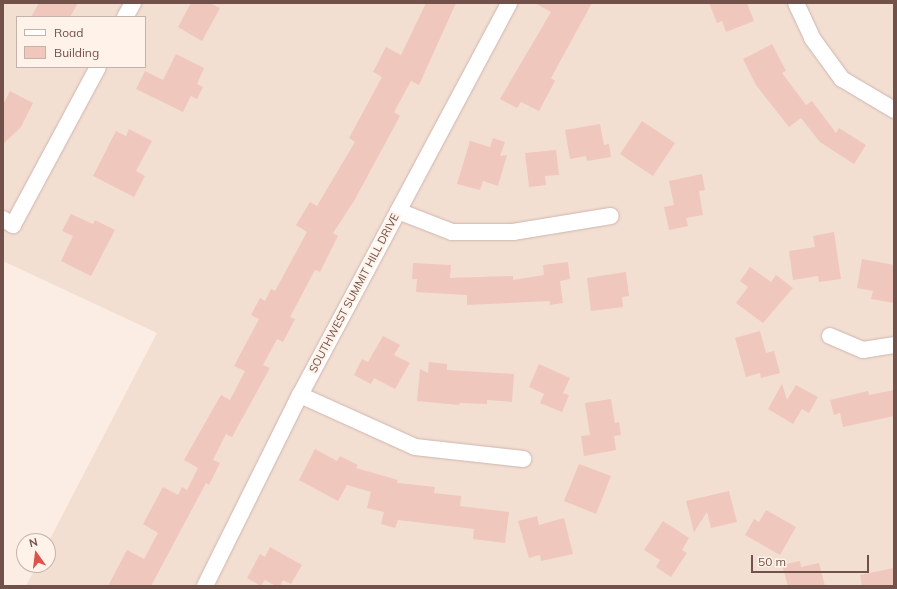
<!DOCTYPE html>
<style>
body{margin:0}
#map{position:relative;width:897px;height:589px;overflow:hidden;background:#fbede3;font-family:Mulish,sans-serif}
div>[style]{position:absolute}
[style*='--x']{left:calc(var(--x)*1px);top:calc(var(--y)*1px);width:calc(var(--w)*1px);rotate:calc(var(--a)*1deg)}
.residential>*{inset:0;background:#f3ded2}
.building>*{inset:0;background:#f0c7bc}
.roads{filter:drop-shadow(0 0 1px #ceb5ad) drop-shadow(0 0 1px #ceb5ad)}
.street>*{height:16px;margin:-8px;padding:0 8px;transform-origin:8px;border-radius:8px;background:#fff}
span{translate:-50% -50%;white-space:nowrap;text-align:center;line-height:1.15;-webkit-text-stroke:4px #fef2e9;paint-order:stroke}
.street-label{font-size:11px;color:#72514a}
.frame{position:absolute;inset:0;border:4px solid #72514a;pointer-events:none}
.legend{position:absolute;left:16px;top:16px;width:130px;height:52px;box-sizing:border-box;background:#fef2e9;border:1px solid #c6b2a9;margin:0;padding:5px 7px;list-style:none;font-size:12px;color:#72514a}
.legend li{display:flex;align-items:center;gap:8px;height:20px}
.legend b{width:20px;border:1px solid #c6b2a9}
.north{position:absolute;left:16px;top:533px;width:40px;height:40px;box-sizing:border-box;background:#fef2e9;border:1px solid #c6b2a9;border-radius:50%;rotate:346deg;font-size:11px;font-weight:700;line-height:16px;text-align:center;color:#72514a}
.north::after{content:'';display:block;margin:auto;width:14px;height:18px;background:#e1514c;clip-path:polygon(50% 0,100% 100%,50% 72%,0 100%)}
.scale{position:absolute;left:751px;top:555px;width:118px;height:18px;box-sizing:border-box;border:2px solid #72514a;border-top:0;padding-left:5px;font-size:12px;line-height:14px;white-space:nowrap;color:#72514a;-webkit-text-stroke:3px #fef2e9;paint-order:stroke}
</style>
<div id="map">
<div class="residential">
<i style="clip-path:polygon(evenodd,3px 3px,894px 3px,894px 586px,26px 586px,37px 565px,48px 565px,48px 543px,157px 333px,3px 261px,3px 3px,17px 17px,145px 17px,145px 67px,17px 67px,17px 17px)"></i>
</div>
<div class="building">
<i style="clip-path:polygon(39px 3px,78px 3px,70px 17px,31px 17px)"></i>
<i style="clip-path:polygon(191px 3px,210px 3px,220px 8px,202px 41px,178px 27px)"></i>
<i style="clip-path:polygon(426px 3px,456px 3px,419px 85px,411px 81px,394px 112px,400px 116px,354px 201px,333px 233px,338px 236px,320px 272px,315px 270px,298px 302px,290px 317px,295px 319px,283px 342px,277px 339px,263px 365px,270px 368px,232px 437px,226px 434px,213px 460px,220px 463px,209px 485px,206px 483px,151px 586px,108px 586px,127px 550px,144px 559px,158px 533px,143px 524px,163px 487px,178px 495px,182px 487px,187px 490px,198px 468px,184px 460px,221px 395px,230px 400px,245px 371px,234px 366px,259px 319px,251px 315px,260px 298px,265px 301px,271px 289px,275px 291px,307px 232px,296px 225px,310px 202px,317px 206px,355px 142px,349px 138px,382px 77px,373px 72px,386px 47px,401px 55px)"></i>
<i style="clip-path:polygon(535px 3px,592px 3px,551px 78px,555px 81px,539px 111px,521px 102px,517px 108px,500px 99px,551px 12px)"></i>
<i style="clip-path:polygon(709px 3px,747px 3px,754px 21px,726px 32px,722px 21px,717px 23px)"></i>
<i style="clip-path:polygon(772px 44px,786px 71px,782px 73px,806px 105px,812px 101px,836px 133px,839px 128px,866px 145px,854px 164px,820px 142px,801px 118px,789px 127px,756px 85px,743px 59px)"></i>
<i style="clip-path:polygon(176px 54px,204px 68px,197px 84px,203px 87px,197px 99px,191px 96px,183px 112px,136px 89px,145px 71px,163px 80px)"></i>
<i style="clip-path:polygon(10px 91px,33px 103px,21px 127px,3px 144px,3px 105px)"></i>
<i style="clip-path:polygon(642px 121px,675px 143px,653px 176px,620px 154px)"></i>
<i style="clip-path:polygon(600px 124px,604px 145px,609px 144px,611px 157px,587px 161px,586px 156px,570px 159px,565px 130px)"></i>
<i style="clip-path:polygon(129px 129px,152px 141px,136px 171px,145px 176px,134px 197px,93px 176px,116px 131px,126px 136px)"></i>
<i style="clip-path:polygon(493px 138px,505px 142px,500px 156px,507px 155px,498px 186px,483px 181px,480px 190px,457px 184px,470px 141px,490px 147px)"></i>
<i style="clip-path:polygon(556px 150px,559px 175px,545px 176px,546px 185px,529px 187px,525px 153px)"></i>
<i style="clip-path:polygon(702px 174px,705px 190px,699px 191px,703px 215px,686px 218px,688px 226px,669px 230px,664px 207px,674px 205px,669px 181px)"></i>
<i style="clip-path:polygon(71px 214px,93px 224px,95px 220px,115px 230px,91px 276px,61px 261px,73px 236px,62px 231px)"></i>
<i style="clip-path:polygon(834px 232px,841px 279px,819px 282px,818px 276px,793px 280px,789px 251px,815px 247px,813px 236px)"></i>
<i style="clip-path:polygon(862px 259px,894px 265px,894px 303px,871px 299px,873px 291px,857px 288px)"></i>
<i style="clip-path:polygon(568px 262px,570px 279px,560px 281px,563px 303px,550px 305px,550px 301px,467px 305px,467px 295px,416px 292px,417px 279px,412px 279px,413px 263px,451px 265px,450px 278px,513px 276px,513px 280px,544px 275px,543px 265px)"></i>
<i style="clip-path:polygon(750px 267px,771px 282px,776px 275px,793px 288px,763px 323px,736px 303px,748px 287px,740px 281px)"></i>
<i style="clip-path:polygon(626px 272px,629px 296px,622px 297px,623px 307px,591px 311px,587px 278px)"></i>
<i style="clip-path:polygon(760px 331px,766px 353px,774px 351px,780px 373px,761px 378px,760px 373px,746px 377px,735px 338px)"></i>
<i style="clip-path:polygon(383px 336px,400px 345px,394px 355px,410px 363px,395px 389px,374px 378px,371px 384px,354px 375px,362px 359px,368px 362px)"></i>
<i style="clip-path:polygon(429px 362px,447px 364px,447px 370px,514px 374px,512px 402px,487px 400px,487px 404px,460px 403px,459px 405px,417px 401px,420px 369px,428px 373px)"></i>
<i style="clip-path:polygon(539px 364px,570px 378px,563px 393px,569px 395px,562px 412px,540px 403px,544px 394px,529px 387px)"></i>
<i style="clip-path:polygon(782px 384px,787px 400px,796px 385px,818px 397px,809px 413px,802px 409px,793px 424px,768px 409px)"></i>
<i style="clip-path:polygon(894px 390px,894px 416px,843px 427px,840px 413px,834px 415px,830px 400px,868px 391px,869px 395px)"></i>
<i style="clip-path:polygon(611px 399px,615px 423px,619px 422px,621px 435px,614px 436px,616px 450px,584px 456px,581px 436px,590px 435px,585px 403px)"></i>
<i style="clip-path:polygon(315px 449px,337px 461px,340px 456px,358px 465px,356px 468px,398px 480px,397px 483px,435px 487px,434px 493px,461px 496px,460px 506px,509px 512px,505px 543px,473px 539px,474px 529px,398px 520px,395px 528px,381px 524px,384px 512px,367px 508px,371px 492px,347px 485px,338px 501px,299px 480px)"></i>
<i style="clip-path:polygon(579px 464px,611px 476px,596px 514px,564px 501px)"></i>
<i style="clip-path:polygon(729px 491px,737px 522px,711px 528px,707px 512px,694px 532px,686px 501px)"></i>
<i style="clip-path:polygon(766px 510px,796px 527px,780px 555px,745px 535px,754px 519px,759px 522px)"></i>
<i style="clip-path:polygon(537px 516px,539px 525px,564px 518px,573px 554px,541px 561px,540px 555px,529px 558px,518px 521px)"></i>
<i style="clip-path:polygon(663px 521px,689px 538px,682px 550px,687px 553px,671px 577px,656px 567px,660px 560px,644px 550px)"></i>
<i style="clip-path:polygon(270px 547px,302px 565px,291px 584px,283px 580px,280px 586px,276px 586px,265px 580px,261px 586px,247px 578px,260px 554px,265px 557px)"></i>
<i style="clip-path:polygon(800px 561px,801px 567px,819px 563px,825px 586px,788px 586px,782px 565px)"></i>
<i style="clip-path:polygon(894px 568px,894px 586px,862px 586px,860px 575px)"></i>
</div>
<div class="roads">
<div class="street">
<i style="--x:796;--y:3;--w:38;--a:65"></i>
<i style="--x:812;--y:38;--w:51;--a:53.8"></i>
<i style="--x:842;--y:79;--w:61;--a:30.8"></i>
<i style="--x:125;--y:17;--w:16;--a:-60"></i>
<i style="--x:398;--y:211;--w:58;--a:21.3"></i>
<i style="--x:452;--y:232;--w:61;--a:0"></i>
<i style="--x:513;--y:232;--w:99;--a:-9.3"></i>
<i style="--x:3;--y:219;--w:12;--a:31"></i>
<i style="--x:13;--y:225;--w:179;--a:-61.7"></i>
<i style="--x:830;--y:336;--w:36;--a:23"></i>
<i style="--x:863;--y:350;--w:31;--a:-9"></i>
<i style="--x:300;--y:395;--w:126;--a:24.3"></i>
<i style="--x:415;--y:447;--w:109;--a:6.3"></i>
<i style="--x:205;--y:586;--w:213;--a:-63.6"></i>
<i style="--x:300;--y:395;--w:444;--a:-61.9"></i>
</div>
</div>
<div class="street-label">
<span style="left:354px;top:293px;rotate:-62deg">SOUTHWEST SUMMIT HILL DRIVE</span>
</div>
<div class="frame"></div>
<ul class="legend">
<li><b style="height:5px;background:#fff"></b>Road</li>
<li><b style="height:11px;background:#f0c7bc"></b>Building</li>
</ul>
<div class="north">N</div>
<div class="scale">50 m</div>
</div>
